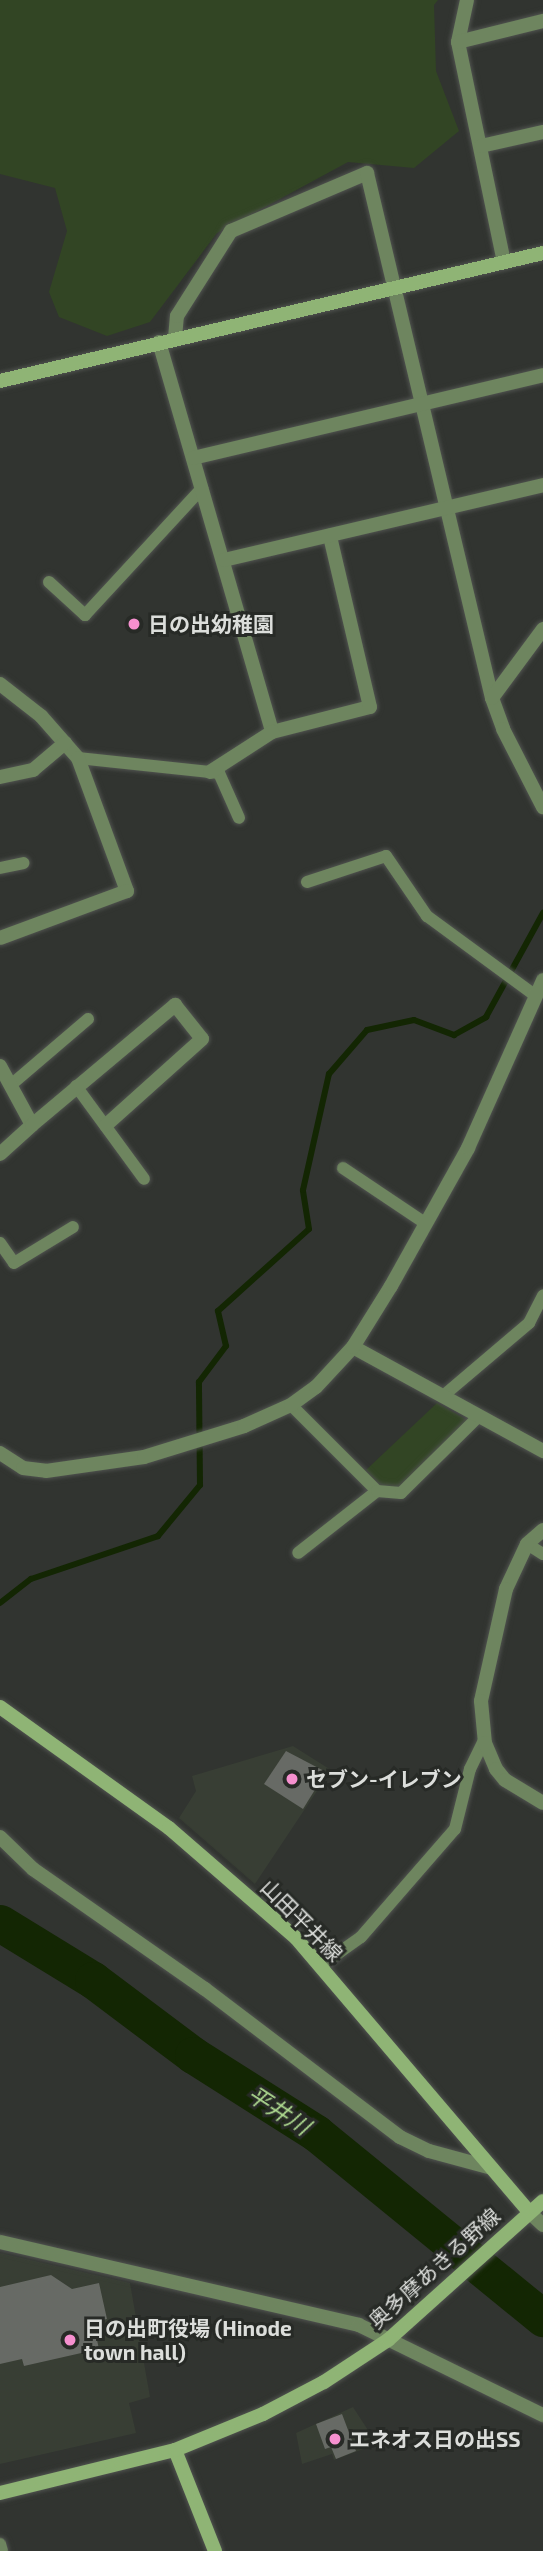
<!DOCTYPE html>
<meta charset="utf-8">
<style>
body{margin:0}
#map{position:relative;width:543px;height:2551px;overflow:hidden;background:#313430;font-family:"Exo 2","Noto Sans JP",sans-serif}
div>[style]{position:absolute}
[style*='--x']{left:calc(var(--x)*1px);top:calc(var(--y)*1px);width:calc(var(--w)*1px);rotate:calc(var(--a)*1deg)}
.built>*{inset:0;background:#383e34}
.green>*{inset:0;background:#324524}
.stream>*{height:6px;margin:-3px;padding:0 3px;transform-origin:3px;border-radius:3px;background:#132603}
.river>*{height:37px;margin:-18.5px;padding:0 18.5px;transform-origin:18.5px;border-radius:18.5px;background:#132603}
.building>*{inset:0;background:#676a65}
.roads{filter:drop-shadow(0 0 2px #50534f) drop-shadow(0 0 2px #50534f)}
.lane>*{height:12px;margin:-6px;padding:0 6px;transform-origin:6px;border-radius:6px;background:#6e855f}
.street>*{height:14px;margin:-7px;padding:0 7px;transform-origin:7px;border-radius:7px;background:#6e855f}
.secondary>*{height:14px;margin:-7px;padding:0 7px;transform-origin:7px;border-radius:7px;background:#8fb475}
.dots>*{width:19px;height:19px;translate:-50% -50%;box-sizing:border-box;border:4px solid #272a26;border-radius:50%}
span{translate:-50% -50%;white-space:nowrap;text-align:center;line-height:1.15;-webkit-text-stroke:6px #272a26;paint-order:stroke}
.poi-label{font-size:21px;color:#dcdedb;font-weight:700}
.left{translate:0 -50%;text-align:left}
.street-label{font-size:21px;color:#dcdedb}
.water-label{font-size:23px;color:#afdb91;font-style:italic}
</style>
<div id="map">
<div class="built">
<i style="clip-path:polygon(293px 1746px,331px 1770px,255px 1884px,179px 1818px,196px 1791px,192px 1776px)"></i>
<i style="clip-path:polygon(0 2253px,130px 2283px,150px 2397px,129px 2403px,136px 2433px,0 2464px)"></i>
<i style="clip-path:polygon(353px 2407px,377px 2444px,334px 2460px,332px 2454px,302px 2464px,296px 2433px)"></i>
</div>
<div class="green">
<i style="clip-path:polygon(0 0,438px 0,434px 5px,436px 71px,459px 131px,414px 168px,348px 162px,217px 233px,150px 322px,107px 336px,59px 317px,49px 292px,67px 231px,55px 188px,0 174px)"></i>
<i style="clip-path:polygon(437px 1403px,467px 1420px,400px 1487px,384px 1489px,366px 1470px)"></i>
</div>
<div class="stream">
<i style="--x:0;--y:1603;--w:39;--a:-38"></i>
<i style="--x:31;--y:1579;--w:134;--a:-18.7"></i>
<i style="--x:158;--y:1536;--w:66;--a:-50.5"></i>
<i style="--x:200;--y:1485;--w:103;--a:-90.6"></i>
<i style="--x:199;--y:1382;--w:45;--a:-53.1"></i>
<i style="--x:226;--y:1346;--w:36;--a:-103"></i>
<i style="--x:218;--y:1311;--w:122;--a:-42"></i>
<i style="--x:309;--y:1229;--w:39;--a:-99"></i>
<i style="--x:303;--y:1190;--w:119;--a:-77.4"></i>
<i style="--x:329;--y:1074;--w:58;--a:-49.2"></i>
<i style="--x:367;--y:1030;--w:48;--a:-12"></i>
<i style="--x:414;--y:1020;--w:43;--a:20.6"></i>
<i style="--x:454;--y:1035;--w:37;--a:-29"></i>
<i style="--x:486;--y:1017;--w:119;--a:-61.3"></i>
</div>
<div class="river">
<i style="--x:0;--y:1923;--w:109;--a:31.5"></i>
<i style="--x:93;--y:1980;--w:125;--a:36.9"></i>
<i style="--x:193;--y:2055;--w:146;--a:32.4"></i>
<i style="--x:316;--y:2133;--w:293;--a:39.2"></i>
</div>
<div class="building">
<i style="clip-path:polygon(286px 1751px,326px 1772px,303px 1809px,264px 1784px)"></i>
<i style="clip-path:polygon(51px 2275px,72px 2289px,99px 2283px,107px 2319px,93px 2322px,99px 2349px,24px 2366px,22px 2359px,0 2364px,0 2287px)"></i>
<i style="clip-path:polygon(342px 2414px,356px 2451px,336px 2459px,331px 2447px,325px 2449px,316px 2424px)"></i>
</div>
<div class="roads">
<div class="lane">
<i style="--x:49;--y:582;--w:49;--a:42.5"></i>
<i style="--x:85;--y:615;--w:173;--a:-47.3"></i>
<i style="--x:78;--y:758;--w:142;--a:6.1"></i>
<i style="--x:219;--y:773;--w:49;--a:66"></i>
<i style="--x:0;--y:868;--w:24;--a:-12"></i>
<i style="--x:307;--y:882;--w:83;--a:-18.2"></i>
<i style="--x:386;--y:856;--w:73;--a:55.7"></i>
<i style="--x:427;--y:916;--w:132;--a:36.3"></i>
<i style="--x:533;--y:994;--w:10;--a:-29"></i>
<i style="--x:12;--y:1084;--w:100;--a:-40.5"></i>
<i style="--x:76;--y:1086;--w:115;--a:53.8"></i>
<i style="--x:343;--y:1168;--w:99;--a:33.9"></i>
<i style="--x:0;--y:1243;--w:24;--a:55"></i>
<i style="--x:14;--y:1263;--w:69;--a:-31.4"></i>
<i style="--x:443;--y:1396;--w:113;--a:-40.3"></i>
<i style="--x:529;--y:1323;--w:31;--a:-63"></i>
<i style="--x:291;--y:1405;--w:122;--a:45"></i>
<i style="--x:377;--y:1491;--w:100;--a:141.9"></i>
<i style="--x:377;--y:1491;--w:24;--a:5"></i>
<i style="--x:401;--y:1493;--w:110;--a:-44.6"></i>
<i style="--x:527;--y:1544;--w:19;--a:32"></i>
<i style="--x:320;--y:1966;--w:50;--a:-35.3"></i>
<i style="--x:361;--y:1937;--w:143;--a:-49"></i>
<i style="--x:455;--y:1829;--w:62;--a:-76"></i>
<i style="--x:470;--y:1769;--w:34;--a:-64"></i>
<i style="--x:0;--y:2544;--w:7;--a:74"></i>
</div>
<div class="street">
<i style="--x:467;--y:0;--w:43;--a:102.1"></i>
<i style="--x:458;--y:42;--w:225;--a:78.2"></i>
<i style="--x:458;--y:42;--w:88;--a:-13.9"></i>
<i style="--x:481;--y:146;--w:64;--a:-12.7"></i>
<i style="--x:175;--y:338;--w:22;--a:-85"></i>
<i style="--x:177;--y:316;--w:101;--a:-57.6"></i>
<i style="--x:231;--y:231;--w:148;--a:-23.1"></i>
<i style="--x:367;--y:173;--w:540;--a:76.61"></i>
<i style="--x:492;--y:698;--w:33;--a:70"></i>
<i style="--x:503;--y:729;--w:88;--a:62.9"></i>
<i style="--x:159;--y:342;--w:406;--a:73.8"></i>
<i style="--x:272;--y:732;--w:101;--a:-14.3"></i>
<i style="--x:370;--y:707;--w:176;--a:-103.2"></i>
<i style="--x:193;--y:458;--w:360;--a:-13.3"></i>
<i style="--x:224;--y:560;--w:328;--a:-13.2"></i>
<i style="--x:0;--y:684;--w:52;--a:38"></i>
<i style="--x:41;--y:716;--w:56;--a:48.6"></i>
<i style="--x:78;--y:758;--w:142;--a:69.8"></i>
<i style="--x:127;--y:891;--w:135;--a:159.7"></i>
<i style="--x:492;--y:698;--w:86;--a:-53.5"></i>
<i style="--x:210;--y:772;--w:74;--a:-32.8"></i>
<i style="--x:0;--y:777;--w:34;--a:-12"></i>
<i style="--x:33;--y:770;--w:42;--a:-40.2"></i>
<i style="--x:0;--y:1066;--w:67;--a:61.5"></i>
<i style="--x:32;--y:1125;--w:43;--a:137.8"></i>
<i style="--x:32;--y:1125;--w:187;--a:-40"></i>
<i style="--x:175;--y:1005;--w:43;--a:51.5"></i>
<i style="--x:202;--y:1039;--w:129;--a:138.1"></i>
<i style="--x:353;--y:1347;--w:217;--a:28.7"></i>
<i style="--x:0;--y:1453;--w:27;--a:33"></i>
<i style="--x:23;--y:1468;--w:23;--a:7"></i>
<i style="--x:46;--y:1471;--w:99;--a:-8.1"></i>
<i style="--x:144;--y:1457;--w:105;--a:-17.2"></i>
<i style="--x:244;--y:1426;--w:51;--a:-24.1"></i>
<i style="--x:291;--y:1405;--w:31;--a:-36"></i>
<i style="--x:316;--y:1387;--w:54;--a:-47.2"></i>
<i style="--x:353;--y:1347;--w:72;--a:-58.1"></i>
<i style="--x:391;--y:1286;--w:158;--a:-60.8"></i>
<i style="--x:468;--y:1148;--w:184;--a:-65.9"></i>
<i style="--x:543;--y:1530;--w:21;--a:139"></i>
<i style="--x:527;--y:1544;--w:50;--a:115"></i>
<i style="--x:506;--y:1589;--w:115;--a:102.6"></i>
<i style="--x:481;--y:1701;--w:42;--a:84.6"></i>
<i style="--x:485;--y:1743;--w:28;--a:67"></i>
<i style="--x:496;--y:1769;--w:14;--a:51"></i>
<i style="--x:505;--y:1780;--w:44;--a:31.2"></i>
<i style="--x:0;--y:1837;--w:46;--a:44.1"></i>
<i style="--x:33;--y:1869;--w:210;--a:34.9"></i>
<i style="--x:205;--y:1989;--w:245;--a:37.2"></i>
<i style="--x:400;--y:2137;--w:32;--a:26"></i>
<i style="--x:429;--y:2151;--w:65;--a:15.1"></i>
<i style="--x:529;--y:2212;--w:19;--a:43"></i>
<i style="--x:0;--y:2242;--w:368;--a:13"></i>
<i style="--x:359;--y:2325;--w:205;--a:26.1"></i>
</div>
<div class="secondary">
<i style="--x:0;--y:381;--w:558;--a:-13.26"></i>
<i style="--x:0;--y:1707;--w:208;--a:35.6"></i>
<i style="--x:169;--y:1828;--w:168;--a:40.9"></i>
<i style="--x:296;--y:1938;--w:360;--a:49.6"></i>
<i style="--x:175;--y:2450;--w:109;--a:68.4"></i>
<i style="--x:0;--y:2493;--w:180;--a:-13.8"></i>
<i style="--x:175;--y:2450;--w:95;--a:-22.2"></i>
<i style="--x:263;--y:2414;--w:69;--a:-27.7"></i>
<i style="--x:324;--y:2382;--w:77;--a:-33.3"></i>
<i style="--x:388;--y:2340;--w:208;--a:-41.9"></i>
</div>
</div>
<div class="dots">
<i style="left:134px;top:624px;background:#f690cf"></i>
<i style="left:292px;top:1779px;background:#f690cf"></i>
<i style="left:70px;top:2340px;background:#f690cf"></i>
<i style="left:335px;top:2439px;background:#f690cf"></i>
</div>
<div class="poi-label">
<span class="left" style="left:148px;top:624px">日の出幼稚園</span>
<span class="left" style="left:306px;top:1779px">セブン-イレブン</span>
<span class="left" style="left:84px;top:2340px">日の出町役場 (Hinode<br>town hall)</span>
<span class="left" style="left:349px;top:2439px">エネオス日の出SS</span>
</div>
<div class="street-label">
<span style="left:302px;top:1920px;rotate:45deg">山田平井線</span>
<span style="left:434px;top:2268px;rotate:-42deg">奥多摩あきる野線</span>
</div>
<div class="water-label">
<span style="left:279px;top:2110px;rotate:33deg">平井川</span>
</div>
</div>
